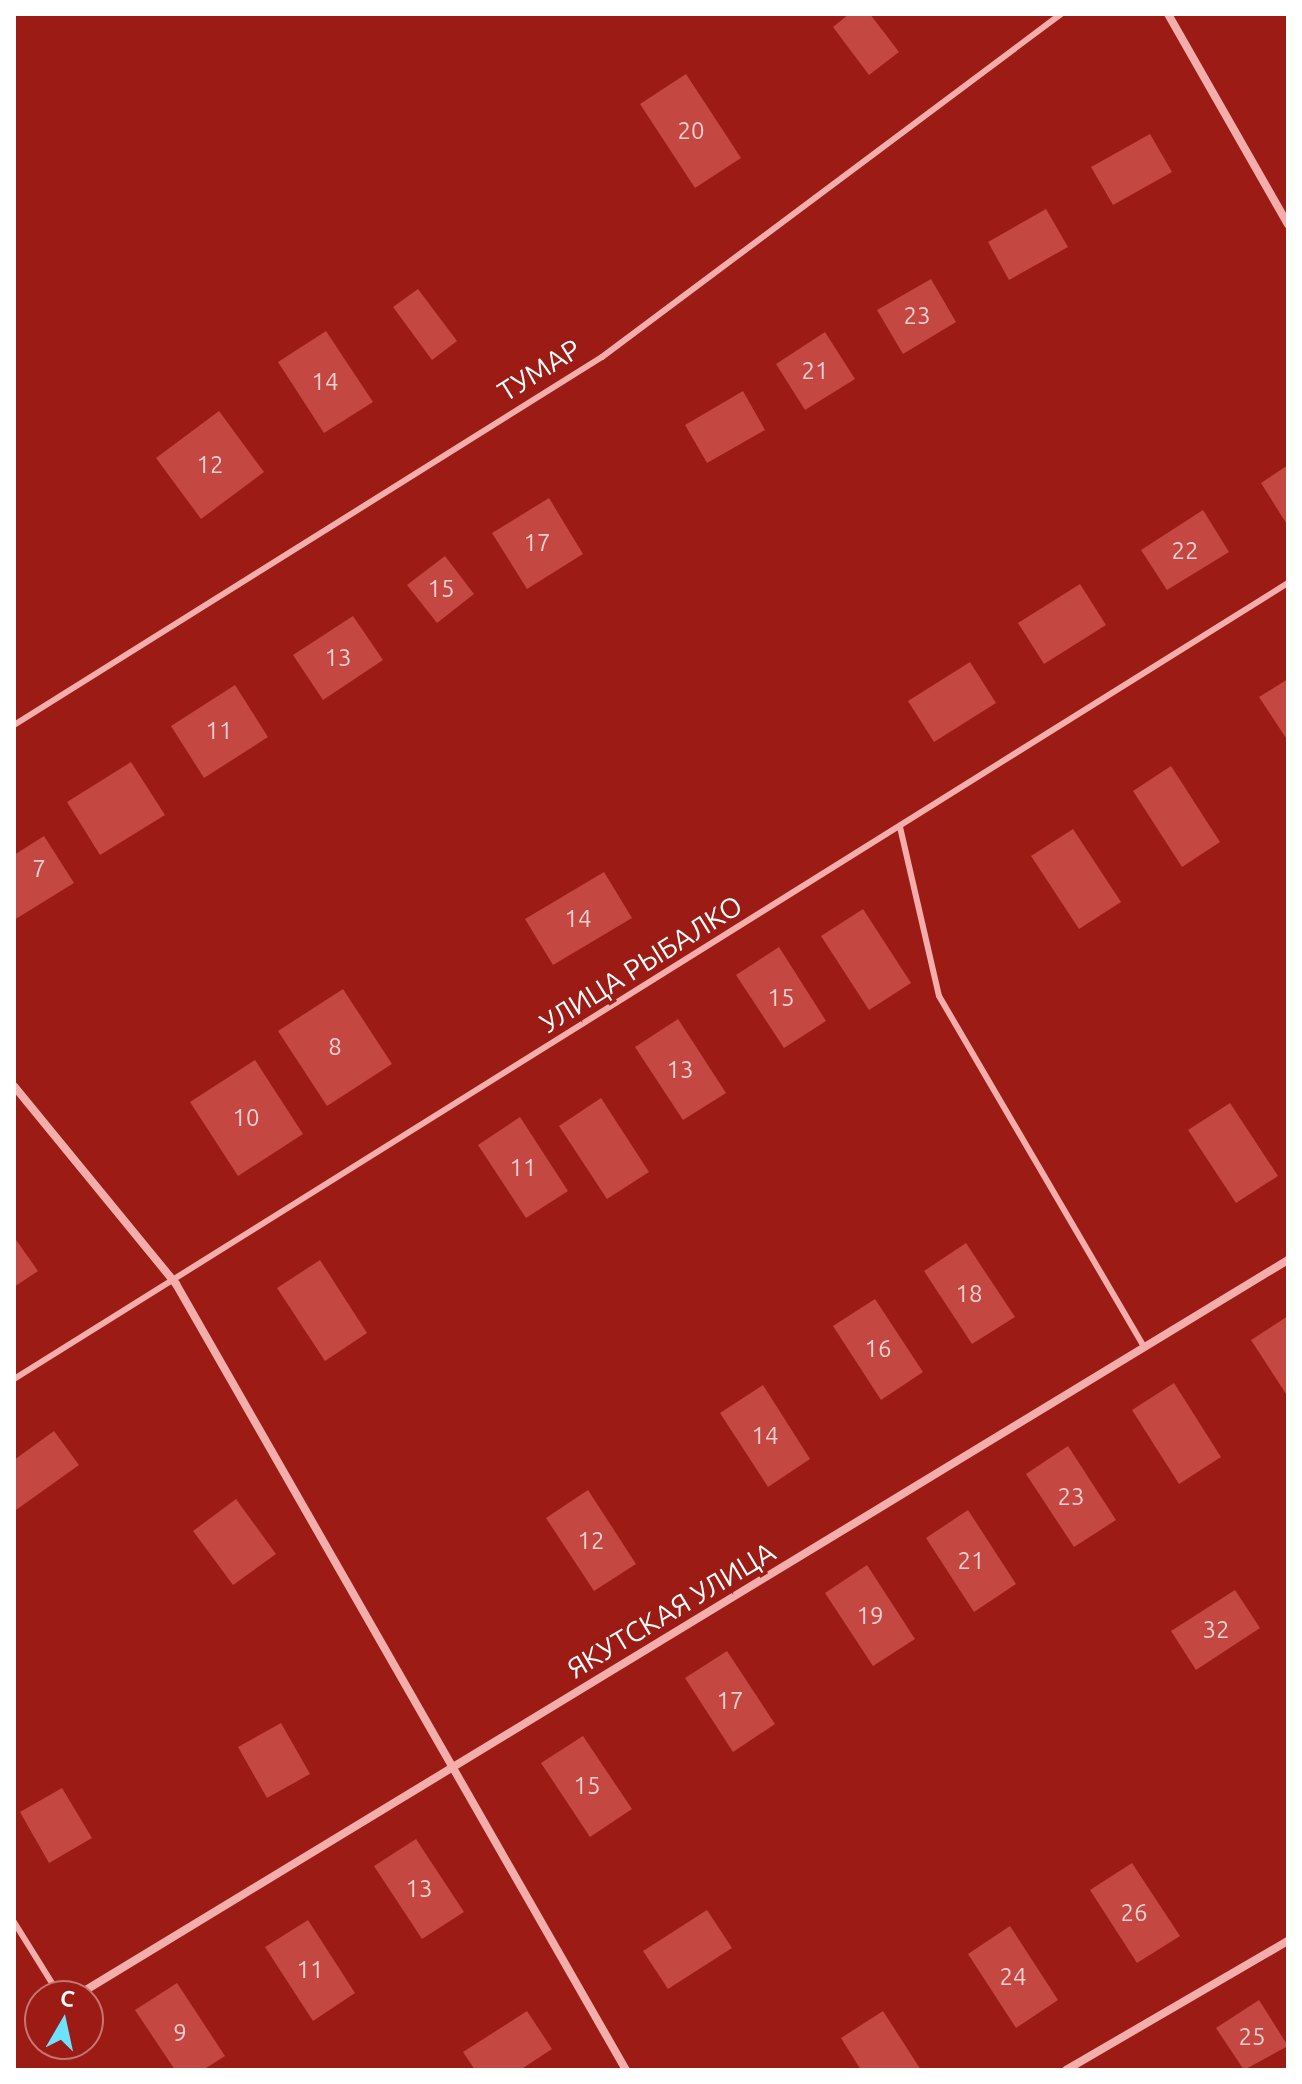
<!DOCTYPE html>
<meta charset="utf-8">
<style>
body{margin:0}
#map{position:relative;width:1302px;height:2084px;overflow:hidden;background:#9c1b14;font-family:Ubuntu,sans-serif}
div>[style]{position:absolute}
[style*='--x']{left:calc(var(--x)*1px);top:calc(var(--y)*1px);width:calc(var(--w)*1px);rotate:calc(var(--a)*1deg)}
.building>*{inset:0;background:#c44742}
.lane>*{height:6px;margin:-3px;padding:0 3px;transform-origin:3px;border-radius:3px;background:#f3adaa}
.street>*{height:8px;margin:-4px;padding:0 4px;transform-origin:4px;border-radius:4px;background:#f3adaa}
span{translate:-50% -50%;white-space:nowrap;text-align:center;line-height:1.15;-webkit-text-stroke:7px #9c1b14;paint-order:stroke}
.number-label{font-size:24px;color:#f0d1d0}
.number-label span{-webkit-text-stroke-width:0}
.street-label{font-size:28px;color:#fff}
.frame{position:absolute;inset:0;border:16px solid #fff;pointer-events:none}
.north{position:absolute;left:24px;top:1980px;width:80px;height:80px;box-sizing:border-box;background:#9c1b14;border:2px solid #c47672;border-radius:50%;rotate:9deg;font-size:22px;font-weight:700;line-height:32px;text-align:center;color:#fff}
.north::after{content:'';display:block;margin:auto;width:28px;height:36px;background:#6ce2ff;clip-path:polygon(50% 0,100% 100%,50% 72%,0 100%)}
</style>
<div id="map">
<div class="building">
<i style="clip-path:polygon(849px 14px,870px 14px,899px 52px,869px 75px,833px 27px)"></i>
<i style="clip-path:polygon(686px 74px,741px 158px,695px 188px,640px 104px)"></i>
<i style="clip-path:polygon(1150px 134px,1172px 172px,1113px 205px,1091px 167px)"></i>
<i style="clip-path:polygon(1046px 209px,1068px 247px,1009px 280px,988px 242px)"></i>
<i style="clip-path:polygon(931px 279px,956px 322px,903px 354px,877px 310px)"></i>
<i style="clip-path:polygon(418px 289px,457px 341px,432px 360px,393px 307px)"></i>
<i style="clip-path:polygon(326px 331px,373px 402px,324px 433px,278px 362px)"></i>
<i style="clip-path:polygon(825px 332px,855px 379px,805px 410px,776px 364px)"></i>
<i style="clip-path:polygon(743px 391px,765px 430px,707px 463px,685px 425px)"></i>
<i style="clip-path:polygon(219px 411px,264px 472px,201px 519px,156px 458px)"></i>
<i style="clip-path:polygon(1288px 465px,1288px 526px,1261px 483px)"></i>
<i style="clip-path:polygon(549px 498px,583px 554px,527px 589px,492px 533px)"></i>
<i style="clip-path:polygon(1203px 510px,1229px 552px,1167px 590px,1141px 550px)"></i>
<i style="clip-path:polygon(445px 556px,474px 594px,437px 623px,407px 585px)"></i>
<i style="clip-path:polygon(1080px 584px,1106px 625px,1044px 664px,1018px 623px)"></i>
<i style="clip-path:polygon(353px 616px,383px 660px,323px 700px,293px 655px)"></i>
<i style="clip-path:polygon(970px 662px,996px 703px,934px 742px,908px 701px)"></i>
<i style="clip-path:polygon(1288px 679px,1288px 741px,1259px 697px)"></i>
<i style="clip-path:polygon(235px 685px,268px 737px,204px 778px,171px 726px)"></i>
<i style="clip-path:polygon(131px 762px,165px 815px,100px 855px,67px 802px)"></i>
<i style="clip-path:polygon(1171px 766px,1220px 842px,1182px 867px,1133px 791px)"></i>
<i style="clip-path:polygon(1073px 829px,1121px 902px,1079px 929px,1031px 856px)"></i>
<i style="clip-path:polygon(44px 836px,74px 883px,14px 920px,14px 855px)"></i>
<i style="clip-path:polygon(604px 872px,632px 918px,553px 965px,525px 919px)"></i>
<i style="clip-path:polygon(863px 909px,911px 983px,869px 1010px,821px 936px)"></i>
<i style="clip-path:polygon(779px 947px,826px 1021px,784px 1048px,736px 975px)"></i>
<i style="clip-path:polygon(343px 989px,392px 1064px,327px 1106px,278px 1031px)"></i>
<i style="clip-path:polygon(678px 1019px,726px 1093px,683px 1120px,635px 1047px)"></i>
<i style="clip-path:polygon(255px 1060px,303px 1134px,238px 1176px,190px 1102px)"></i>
<i style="clip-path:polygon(601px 1098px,649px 1172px,607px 1199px,559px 1126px)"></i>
<i style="clip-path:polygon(1230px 1103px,1278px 1176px,1236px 1203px,1188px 1130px)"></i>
<i style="clip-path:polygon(520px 1117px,568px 1191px,526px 1218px,478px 1145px)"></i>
<i style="clip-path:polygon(14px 1237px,38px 1271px,14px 1287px)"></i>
<i style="clip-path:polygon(966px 1243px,1015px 1317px,972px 1344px,924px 1271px)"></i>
<i style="clip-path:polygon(320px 1260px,367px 1333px,325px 1361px,277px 1288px)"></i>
<i style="clip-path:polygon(875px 1299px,923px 1372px,881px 1400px,833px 1326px)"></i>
<i style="clip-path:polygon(1288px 1316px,1288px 1397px,1251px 1340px)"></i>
<i style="clip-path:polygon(1174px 1383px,1221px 1457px,1179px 1484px,1132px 1410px)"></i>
<i style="clip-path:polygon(763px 1385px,810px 1459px,768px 1487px,720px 1413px)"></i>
<i style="clip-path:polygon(54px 1431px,79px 1465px,16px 1510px,14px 1460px)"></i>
<i style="clip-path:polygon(1068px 1446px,1116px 1520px,1074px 1547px,1026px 1474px)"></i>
<i style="clip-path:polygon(588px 1490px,636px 1564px,594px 1591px,546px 1518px)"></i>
<i style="clip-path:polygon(236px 1499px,276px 1554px,233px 1585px,193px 1531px)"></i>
<i style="clip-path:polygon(968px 1510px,1016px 1584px,974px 1612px,926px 1538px)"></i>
<i style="clip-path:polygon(867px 1565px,915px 1639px,873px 1666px,825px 1593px)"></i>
<i style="clip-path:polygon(1235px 1590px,1260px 1628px,1196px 1670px,1171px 1631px)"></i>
<i style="clip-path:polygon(727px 1651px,775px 1724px,733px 1752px,685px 1678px)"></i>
<i style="clip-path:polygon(281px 1723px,310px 1774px,267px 1798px,238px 1747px)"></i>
<i style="clip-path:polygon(583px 1736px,632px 1809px,590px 1837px,541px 1763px)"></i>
<i style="clip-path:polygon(62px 1788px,92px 1838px,49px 1863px,20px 1812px)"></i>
<i style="clip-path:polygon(416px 1839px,464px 1912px,422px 1939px,374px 1866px)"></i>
<i style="clip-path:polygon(1132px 1863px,1180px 1936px,1137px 1963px,1090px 1890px)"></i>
<i style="clip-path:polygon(707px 1910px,732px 1948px,668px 1989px,643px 1951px)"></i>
<i style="clip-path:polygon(308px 1920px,355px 1993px,313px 2021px,265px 1947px)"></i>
<i style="clip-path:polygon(1010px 1926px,1058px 2000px,1016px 2028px,968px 1954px)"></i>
<i style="clip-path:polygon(177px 1983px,225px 2056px,203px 2070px,175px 2070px,135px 2010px)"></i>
<i style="clip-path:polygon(1259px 2000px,1288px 2046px,1244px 2070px,1216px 2028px)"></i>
<i style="clip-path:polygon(527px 2011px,552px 2049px,520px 2070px,475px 2070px,463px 2052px)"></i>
<i style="clip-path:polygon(883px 2011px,921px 2070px,861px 2070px,841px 2038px)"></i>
</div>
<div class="lane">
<i style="--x:14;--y:725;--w:694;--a:-32.04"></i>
<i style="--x:602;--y:357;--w:573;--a:-36.77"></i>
<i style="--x:900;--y:827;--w:173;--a:77"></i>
<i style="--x:939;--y:996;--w:406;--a:59.7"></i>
<i style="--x:14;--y:1379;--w:1502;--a:-32"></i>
<i style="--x:14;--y:1922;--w:87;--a:58.1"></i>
</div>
<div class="street">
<i style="--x:1168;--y:14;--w:242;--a:60.3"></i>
<i style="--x:14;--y:1086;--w:256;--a:50.7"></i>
<i style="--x:176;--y:1284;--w:906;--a:60.21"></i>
<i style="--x:76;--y:1996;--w:1418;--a:-31.27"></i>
<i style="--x:1066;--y:2070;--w:257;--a:-30.2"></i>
</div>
<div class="number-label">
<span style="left:691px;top:131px">20</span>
<span style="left:917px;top:316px">23</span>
<span style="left:815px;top:371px">21</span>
<span style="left:325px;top:382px">14</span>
<span style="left:210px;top:465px">12</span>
<span style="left:537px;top:543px">17</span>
<span style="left:1185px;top:551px">22</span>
<span style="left:441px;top:589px">15</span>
<span style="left:338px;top:658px">13</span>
<span style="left:219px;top:731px">11</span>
<span style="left:39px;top:869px">7</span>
<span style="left:578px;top:919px">14</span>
<span style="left:781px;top:998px">15</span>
<span style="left:335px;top:1047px">8</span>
<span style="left:680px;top:1070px">13</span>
<span style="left:246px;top:1118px">10</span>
<span style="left:523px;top:1168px">11</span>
<span style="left:969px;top:1294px">18</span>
<span style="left:878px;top:1349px">16</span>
<span style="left:765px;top:1436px">14</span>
<span style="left:1071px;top:1497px">23</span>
<span style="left:591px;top:1541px">12</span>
<span style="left:971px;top:1561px">21</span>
<span style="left:870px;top:1616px">19</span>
<span style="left:1216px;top:1630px">32</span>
<span style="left:730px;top:1701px">17</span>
<span style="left:587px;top:1786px">15</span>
<span style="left:419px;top:1889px">13</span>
<span style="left:1134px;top:1913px">26</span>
<span style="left:310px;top:1970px">11</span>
<span style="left:1013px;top:1977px">24</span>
<span style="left:180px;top:2033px">9</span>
<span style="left:1252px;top:2037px">25</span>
</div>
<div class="street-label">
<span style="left:539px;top:370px;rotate:-32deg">ТУМАР</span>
<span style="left:641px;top:964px;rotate:-32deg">УЛИЦА РЫБАЛКО</span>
<span style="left:671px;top:1610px;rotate:-31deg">ЯКУТСКАЯ УЛИЦА</span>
</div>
<div class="frame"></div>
<div class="north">С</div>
</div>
